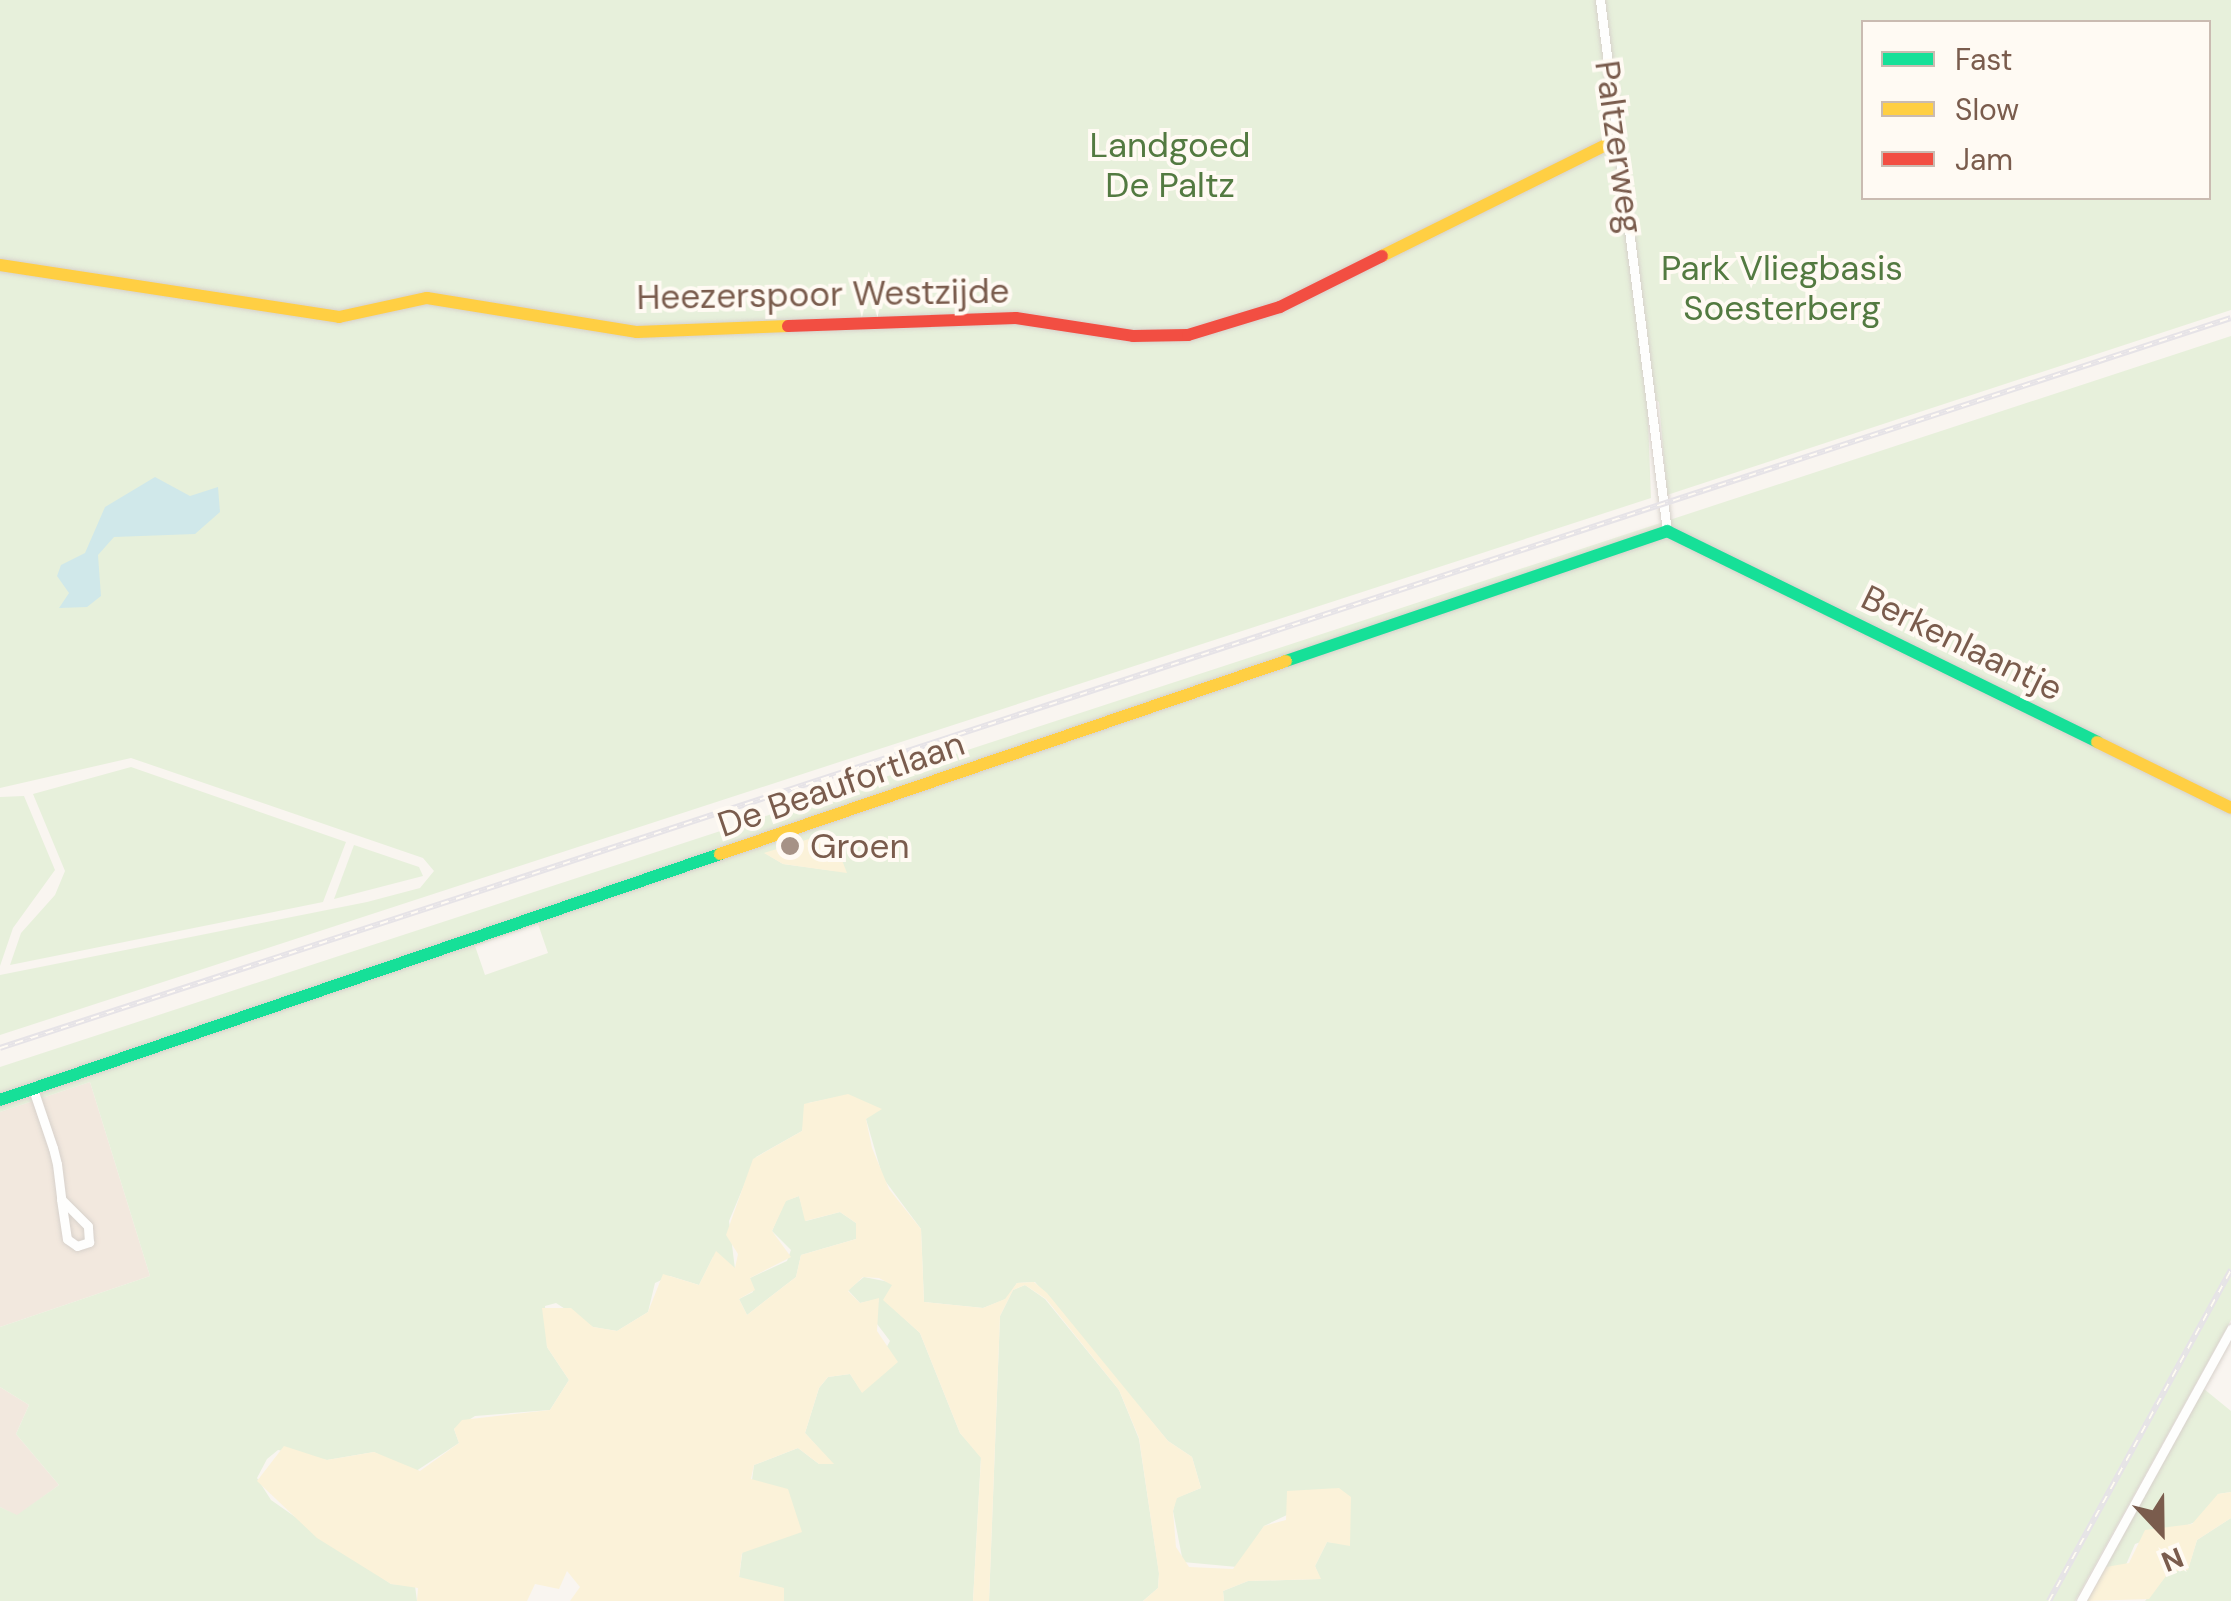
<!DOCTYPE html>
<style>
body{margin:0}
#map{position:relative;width:2231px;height:1601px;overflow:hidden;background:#f9f5f0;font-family:"DM Sans",sans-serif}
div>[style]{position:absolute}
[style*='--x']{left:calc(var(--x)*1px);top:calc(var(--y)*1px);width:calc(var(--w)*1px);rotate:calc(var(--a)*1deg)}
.residential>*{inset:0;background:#f2e8de}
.green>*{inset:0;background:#e7f0db}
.sand>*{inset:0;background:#fbf2d9}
.water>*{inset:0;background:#d0e8ea}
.roads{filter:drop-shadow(0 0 2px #d7d1cb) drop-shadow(0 0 2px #d7d1cb)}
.street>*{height:9px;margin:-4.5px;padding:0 4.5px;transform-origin:4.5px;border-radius:4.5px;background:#fefefd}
.fast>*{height:12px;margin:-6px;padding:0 6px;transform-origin:6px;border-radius:6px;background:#16e098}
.slow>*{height:12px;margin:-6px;padding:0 6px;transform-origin:6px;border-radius:6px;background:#ffcf43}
.jam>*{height:12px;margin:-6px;padding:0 6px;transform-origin:6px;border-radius:6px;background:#f24e42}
.rail>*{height:6px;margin-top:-3px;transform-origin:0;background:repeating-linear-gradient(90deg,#fffaf3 0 8px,#e6e3e7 0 16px);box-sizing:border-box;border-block:2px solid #e6e3e7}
.dots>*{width:28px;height:28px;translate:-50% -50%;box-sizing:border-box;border:5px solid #fffaf3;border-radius:50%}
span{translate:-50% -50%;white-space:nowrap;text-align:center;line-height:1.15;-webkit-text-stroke:8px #fffaf3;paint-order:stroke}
.park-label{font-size:35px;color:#537a41}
.street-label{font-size:35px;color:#7a5c4d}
.poi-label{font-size:35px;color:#7a5c4d}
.left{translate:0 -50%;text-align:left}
.legend{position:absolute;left:1861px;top:20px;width:350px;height:180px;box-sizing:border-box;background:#fffaf3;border:2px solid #cabbb1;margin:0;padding:12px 18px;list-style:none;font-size:30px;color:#7a5c4d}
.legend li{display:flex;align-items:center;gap:20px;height:50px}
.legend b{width:50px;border:2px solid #cabbb1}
.north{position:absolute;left:2111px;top:1481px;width:100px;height:100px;-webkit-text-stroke:8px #fffaf3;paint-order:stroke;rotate:158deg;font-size:28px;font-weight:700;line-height:40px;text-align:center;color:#7a5c4d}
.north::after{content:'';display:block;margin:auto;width:35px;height:45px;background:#7a5c4d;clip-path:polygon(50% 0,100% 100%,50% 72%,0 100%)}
</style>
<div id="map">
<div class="residential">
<i style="clip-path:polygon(90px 1082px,150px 1276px,0 1327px,0 1112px)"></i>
<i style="clip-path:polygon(0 1387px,29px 1405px,16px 1434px,59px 1485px,17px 1516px,0 1507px)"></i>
</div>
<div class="green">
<i style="clip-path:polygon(evenodd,0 0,2231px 0,2231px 310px,1667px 495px,1659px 402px,1647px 393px,1651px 498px,0 1035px,0 975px,367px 902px,420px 888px,434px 871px,423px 858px,131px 758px,0 788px,0 0,1864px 22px,2208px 22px,2208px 198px,1864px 198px,1864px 22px)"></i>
<i style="clip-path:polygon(evenodd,2231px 336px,2231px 1320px,2075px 1601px,1224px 1601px,1223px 1591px,1248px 1581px,1320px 1579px,1315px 1566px,1327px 1542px,1348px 1544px,1347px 1512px,1287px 1492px,1289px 1514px,1264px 1526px,1237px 1567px,1183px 1562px,1173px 1511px,1176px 1498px,1201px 1488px,1192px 1457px,1168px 1441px,1035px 1282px,1017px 1283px,1006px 1299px,983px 1308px,924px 1302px,921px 1229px,883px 1178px,866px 1119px,871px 1105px,848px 1095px,808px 1103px,802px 1131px,756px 1157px,729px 1221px,735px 1269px,713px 1257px,699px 1285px,670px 1276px,655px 1283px,648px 1312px,617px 1331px,593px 1327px,556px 1303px,545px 1306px,547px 1347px,569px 1380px,550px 1410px,475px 1416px,454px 1429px,459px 1443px,413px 1473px,374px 1452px,327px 1460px,278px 1450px,267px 1459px,257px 1478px,271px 1500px,391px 1584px,415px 1586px,417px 1601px,0 1601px,0 1507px,17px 1515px,59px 1485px,16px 1434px,29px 1405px,0 1387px,0 1327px,150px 1276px,90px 1082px,0 1112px,0 1067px,2231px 336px,835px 844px,835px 871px,783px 864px,765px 853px,835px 844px,2231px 336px,538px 924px,548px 953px,485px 975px,475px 946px,538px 924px)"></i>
<i style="clip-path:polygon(131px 767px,346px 842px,323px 902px,10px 965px,21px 933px,55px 895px,65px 871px,33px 794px)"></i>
<i style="clip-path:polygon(24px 796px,55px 870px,13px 928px,0 966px,0 797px)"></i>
<i style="clip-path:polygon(354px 845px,419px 867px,423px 876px,334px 899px)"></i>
<i style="clip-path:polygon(799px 1196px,806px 1221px,840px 1212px,856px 1223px,856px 1239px,801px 1255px,796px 1277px,747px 1315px,739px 1299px,753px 1292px,750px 1278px,787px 1261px,791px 1250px,772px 1231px,785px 1201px)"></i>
<i style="clip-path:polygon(864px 1277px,894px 1283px,884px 1300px,920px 1333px,960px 1433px,981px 1457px,973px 1601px,784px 1601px,783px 1588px,739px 1578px,754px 1465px,798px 1448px,819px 1464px,833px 1464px,805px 1433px,819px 1388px,828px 1377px,850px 1374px,862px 1392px,890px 1341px,874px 1320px,879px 1299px,860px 1303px,848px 1290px)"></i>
<i style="clip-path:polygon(1025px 1285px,1045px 1299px,1119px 1390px,1139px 1439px,1159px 1573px,1158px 1588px,1143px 1601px,989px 1601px,1000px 1316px,1013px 1290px)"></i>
<i style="clip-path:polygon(2204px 1389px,2231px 1411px,2231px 1492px,2218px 1494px,2201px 1520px,2135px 1544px,2125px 1567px,2106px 1567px)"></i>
<i style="clip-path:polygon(2231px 1518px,2231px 1601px,2145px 1601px,2169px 1572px,2188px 1569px,2197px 1540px)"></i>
</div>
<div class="sand">
<i style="clip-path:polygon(831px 832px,847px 873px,783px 864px,764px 853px)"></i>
<i style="clip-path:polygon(evenodd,848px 1094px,882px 1109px,866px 1119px,872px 1148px,889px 1189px,921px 1229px,924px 1302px,983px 1308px,1005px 1299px,1017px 1283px,1034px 1282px,1047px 1293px,1168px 1441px,1192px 1457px,1201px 1488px,1177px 1498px,1173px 1511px,1176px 1547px,1189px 1567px,1233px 1569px,1264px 1526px,1286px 1520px,1287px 1491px,1339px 1488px,1351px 1497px,1350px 1546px,1327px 1542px,1315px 1566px,1321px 1579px,1248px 1581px,1223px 1591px,1224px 1601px,1143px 1601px,1158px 1588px,1159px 1574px,1139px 1438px,1119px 1390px,1046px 1299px,1025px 1285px,1013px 1290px,1000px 1316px,989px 1601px,973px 1601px,981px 1458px,960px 1433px,920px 1333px,883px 1300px,892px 1285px,879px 1278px,863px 1277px,848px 1291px,860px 1303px,879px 1298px,877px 1331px,898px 1362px,862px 1393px,850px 1374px,828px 1377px,819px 1388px,805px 1433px,834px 1464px,819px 1464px,798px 1448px,754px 1465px,751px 1479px,788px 1489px,802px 1532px,742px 1553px,739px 1577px,784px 1588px,784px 1601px,570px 1601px,580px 1587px,567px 1571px,559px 1589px,535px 1584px,527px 1601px,417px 1601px,418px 1588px,391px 1584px,317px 1538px,257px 1481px,284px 1446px,327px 1460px,374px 1452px,420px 1471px,459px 1443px,454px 1429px,462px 1420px,550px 1410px,569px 1380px,547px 1347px,542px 1308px,571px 1308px,593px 1327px,617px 1331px,648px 1312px,663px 1274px,699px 1285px,716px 1251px,735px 1268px,738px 1254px,726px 1235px,753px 1159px,802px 1131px,804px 1104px,848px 1094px,799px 1196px,805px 1221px,840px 1212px,856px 1223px,856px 1239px,801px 1255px,796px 1277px,747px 1315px,739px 1299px,755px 1290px,750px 1278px,791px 1257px,772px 1231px,786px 1201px,799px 1196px)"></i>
<i style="clip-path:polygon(2231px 1492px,2231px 1518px,2197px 1540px,2188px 1570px,2169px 1572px,2149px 1599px,2087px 1601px,2106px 1567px,2129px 1563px,2145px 1530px,2192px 1524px,2218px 1494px)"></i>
</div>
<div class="water">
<i style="clip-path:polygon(155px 477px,190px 496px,218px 487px,220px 512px,195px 534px,114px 537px,98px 555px,101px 596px,87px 607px,59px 608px,69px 593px,57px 576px,61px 565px,85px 553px,105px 507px)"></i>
</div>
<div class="roads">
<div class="street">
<i style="--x:1600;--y:0;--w:535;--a:82.81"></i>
<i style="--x:33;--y:1089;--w:62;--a:71.3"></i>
<i style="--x:53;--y:1148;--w:16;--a:76"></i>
<i style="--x:57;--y:1164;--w:35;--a:83"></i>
<i style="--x:61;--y:1199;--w:40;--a:81.5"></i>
<i style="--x:67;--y:1239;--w:12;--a:35"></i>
<i style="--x:77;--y:1246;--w:13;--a:-18"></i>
<i style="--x:89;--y:1242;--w:16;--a:-94"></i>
<i style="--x:88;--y:1226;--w:38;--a:-135"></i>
<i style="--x:2081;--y:1601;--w:311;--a:-61.1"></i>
</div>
<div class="fast">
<i style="--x:1286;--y:661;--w:403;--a:-18.8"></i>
<i style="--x:1667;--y:531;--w:479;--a:26.1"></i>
<i style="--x:0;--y:1100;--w:761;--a:-18.86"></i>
</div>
<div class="slow">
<i style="--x:1382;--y:256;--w:257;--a:-26.4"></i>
<i style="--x:0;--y:265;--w:343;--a:8.7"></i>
<i style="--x:339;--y:317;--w:90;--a:-12.2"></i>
<i style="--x:427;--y:298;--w:213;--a:9.2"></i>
<i style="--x:637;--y:332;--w:151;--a:-2.3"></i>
<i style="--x:2097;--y:742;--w:149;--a:26.2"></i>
<i style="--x:720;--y:854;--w:598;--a:-18.83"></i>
</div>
<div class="jam">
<i style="--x:788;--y:326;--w:228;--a:-2"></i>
<i style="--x:1016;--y:318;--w:118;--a:8.7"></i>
<i style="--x:1133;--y:336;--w:55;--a:-1"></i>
<i style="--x:1188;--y:335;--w:96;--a:-16.9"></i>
<i style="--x:1280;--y:307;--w:114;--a:-26.6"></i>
</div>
</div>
<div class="rail">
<i style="--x:0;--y:1048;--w:2347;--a:-18.12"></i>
<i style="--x:2049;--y:1601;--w:378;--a:-61.2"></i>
</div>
<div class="dots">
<i style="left:790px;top:846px;background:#a69286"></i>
</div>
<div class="park-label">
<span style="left:1170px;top:165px">Landgoed<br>De Paltz</span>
<span style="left:1782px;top:288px">Park Vliegbasis<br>Soesterberg</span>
</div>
<div class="street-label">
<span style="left:1619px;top:147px;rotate:82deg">Paltzerweg</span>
<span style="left:823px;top:294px;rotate:-1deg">Heezerspoor Westzijde</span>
<span style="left:1962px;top:643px;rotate:26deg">Berkenlaantje</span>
<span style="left:841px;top:784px;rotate:-19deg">De Beaufortlaan</span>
</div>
<div class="poi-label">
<span class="left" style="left:810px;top:846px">Groen</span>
</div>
<ul class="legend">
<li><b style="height:12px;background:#16e098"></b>Fast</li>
<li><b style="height:12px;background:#ffcf43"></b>Slow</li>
<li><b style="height:12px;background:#f24e42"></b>Jam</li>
</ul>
<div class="north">N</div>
</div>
